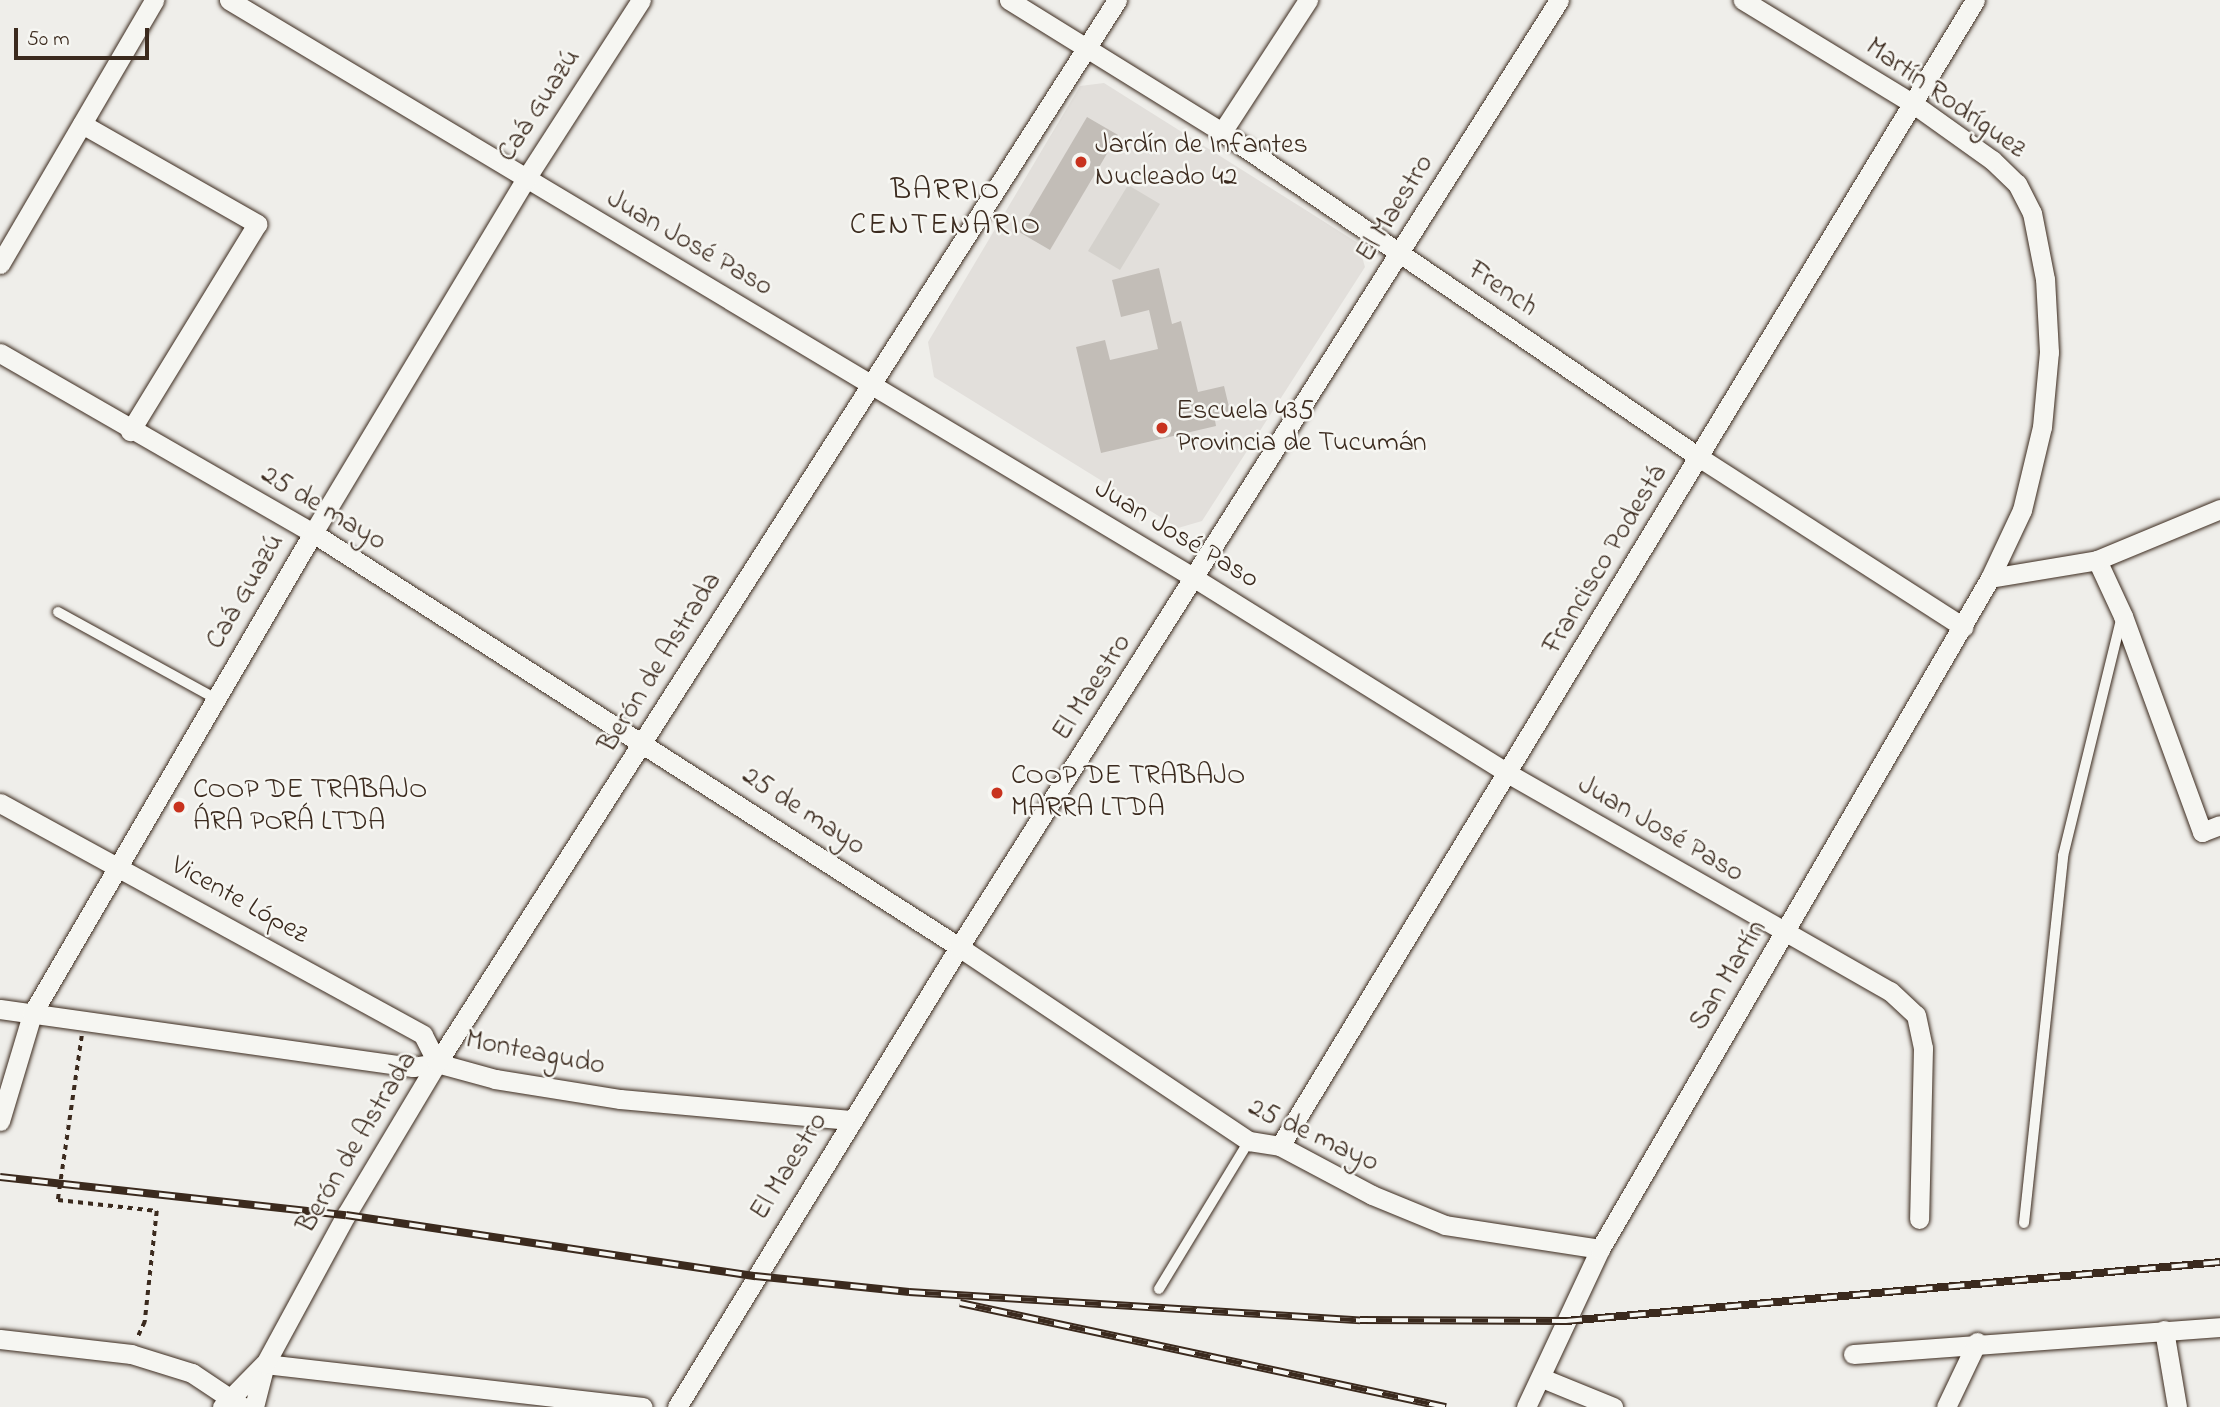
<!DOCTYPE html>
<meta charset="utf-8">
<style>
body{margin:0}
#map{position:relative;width:2220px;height:1407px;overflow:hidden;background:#efeeea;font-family:"Indie Flower",sans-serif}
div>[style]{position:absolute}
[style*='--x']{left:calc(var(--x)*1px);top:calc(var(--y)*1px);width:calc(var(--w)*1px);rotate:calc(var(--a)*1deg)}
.built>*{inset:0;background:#e2dfdb}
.green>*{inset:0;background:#d4d1cc}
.building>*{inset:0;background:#c2bdb7}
.path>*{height:3.5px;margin-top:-1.75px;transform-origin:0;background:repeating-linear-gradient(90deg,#3b2a1e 0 5px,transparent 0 10px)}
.roads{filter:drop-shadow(0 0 2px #3b2a1e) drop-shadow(0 0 2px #3b2a1e)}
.service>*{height:10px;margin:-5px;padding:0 5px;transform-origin:5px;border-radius:5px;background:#f6f6f2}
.minor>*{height:19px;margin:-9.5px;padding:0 9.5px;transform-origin:9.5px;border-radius:9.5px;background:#f6f6f2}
.rail>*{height:8px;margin-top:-4px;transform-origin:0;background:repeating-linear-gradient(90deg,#f6f6f2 0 16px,#3b2a1e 0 32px);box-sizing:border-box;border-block:2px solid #3b2a1e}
.dots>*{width:19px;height:19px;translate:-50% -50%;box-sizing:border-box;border:4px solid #f6f6f2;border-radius:50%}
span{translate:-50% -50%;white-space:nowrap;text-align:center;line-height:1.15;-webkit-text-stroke:5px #f6f6f2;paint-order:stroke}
.street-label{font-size:28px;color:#3b2a1e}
.poi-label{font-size:28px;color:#3b2a1e}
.left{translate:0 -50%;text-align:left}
.neighbourhood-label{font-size:30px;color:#3b2a1e;letter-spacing:2px}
.scale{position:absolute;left:14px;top:28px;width:135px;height:32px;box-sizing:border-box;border:4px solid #3b2a1e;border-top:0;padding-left:9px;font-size:21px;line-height:24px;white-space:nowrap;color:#3b2a1e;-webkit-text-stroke:5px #f6f6f2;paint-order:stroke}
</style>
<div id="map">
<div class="built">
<i style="clip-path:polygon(1104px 83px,1358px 243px,1365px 267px,1202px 521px,1178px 528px,934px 377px,928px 342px,1080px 86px)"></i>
</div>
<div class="green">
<i style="clip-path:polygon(1128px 185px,1160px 204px,1120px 270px,1088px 251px)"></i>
</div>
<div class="building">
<i style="clip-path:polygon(1087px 117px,1118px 135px,1050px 250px,1019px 232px)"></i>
<i style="clip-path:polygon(1159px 268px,1172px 324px,1181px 321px,1198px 392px,1224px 386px,1230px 411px,1214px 415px,1216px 426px,1101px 453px,1076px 347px,1105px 340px,1110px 360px,1158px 349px,1149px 310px,1121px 317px,1112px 280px)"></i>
</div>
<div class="path">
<i style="--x:82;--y:1036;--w:166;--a:98.3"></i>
<i style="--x:58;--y:1200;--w:100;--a:6.3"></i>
<i style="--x:157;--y:1211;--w:112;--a:96.2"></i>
<i style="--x:145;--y:1322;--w:19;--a:115"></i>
</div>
<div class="roads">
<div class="service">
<i style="--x:58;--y:612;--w:180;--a:28.8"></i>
<i style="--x:2024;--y:1223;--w:369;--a:-83.9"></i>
<i style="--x:2063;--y:856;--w:243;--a:-76.2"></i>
<i style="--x:1159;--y:1289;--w:173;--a:-58.7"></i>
</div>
<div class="minor">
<i style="--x:229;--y:0;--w:1127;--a:30.91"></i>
<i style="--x:1196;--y:579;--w:369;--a:31.9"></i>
<i style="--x:1509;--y:774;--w:438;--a:29.7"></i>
<i style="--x:1890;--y:991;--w:35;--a:43"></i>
<i style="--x:1916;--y:1015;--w:34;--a:78"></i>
<i style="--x:1923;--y:1048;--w:171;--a:91.3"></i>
<i style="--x:1009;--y:0;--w:251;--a:31.8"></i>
<i style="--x:1222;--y:132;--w:579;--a:34.29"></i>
<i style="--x:1700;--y:458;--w:313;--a:32.7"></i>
<i style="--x:82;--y:124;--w:202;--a:29.7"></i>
<i style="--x:257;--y:224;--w:243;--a:121.5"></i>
<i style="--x:1222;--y:132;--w:158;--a:-56.9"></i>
<i style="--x:0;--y:264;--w:306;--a:-59.7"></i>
<i style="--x:0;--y:353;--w:361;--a:29.9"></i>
<i style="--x:313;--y:533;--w:767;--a:32.65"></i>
<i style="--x:959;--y:947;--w:349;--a:33.8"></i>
<i style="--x:1249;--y:1141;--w:31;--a:9"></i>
<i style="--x:1280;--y:1146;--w:104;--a:28"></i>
<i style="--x:1372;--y:1195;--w:79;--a:22.3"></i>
<i style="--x:1445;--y:1225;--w:157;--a:8.8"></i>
<i style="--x:2097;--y:560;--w:62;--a:65.1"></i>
<i style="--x:2123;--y:616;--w:230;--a:69.9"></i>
<i style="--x:2202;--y:832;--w:19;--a:-21"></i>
<i style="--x:1990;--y:578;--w:109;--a:-9.5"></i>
<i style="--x:2097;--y:560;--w:133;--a:-22.5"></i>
<i style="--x:0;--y:803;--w:482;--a:28.7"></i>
<i style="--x:423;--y:1035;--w:31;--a:63"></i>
<i style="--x:0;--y:1009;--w:417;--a:8"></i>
<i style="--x:413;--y:1067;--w:24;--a:-9"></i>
<i style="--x:437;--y:1063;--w:60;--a:15.4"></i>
<i style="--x:495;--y:1079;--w:127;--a:9.1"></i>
<i style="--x:620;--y:1099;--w:234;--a:5.2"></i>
<i style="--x:0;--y:1121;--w:112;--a:-73.3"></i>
<i style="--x:32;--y:1014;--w:557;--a:-59.71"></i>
<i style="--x:313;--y:533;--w:412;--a:-59"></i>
<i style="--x:525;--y:180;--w:214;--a:-57.2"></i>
<i style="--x:1280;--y:1146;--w:1340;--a:-58.76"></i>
<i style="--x:2164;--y:1330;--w:78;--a:80.4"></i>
<i style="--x:0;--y:1339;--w:132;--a:6.5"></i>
<i style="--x:131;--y:1354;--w:64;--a:17.3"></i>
<i style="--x:192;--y:1373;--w:61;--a:33.7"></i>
<i style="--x:1853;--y:1354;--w:368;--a:-4.2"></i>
<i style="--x:265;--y:1364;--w:380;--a:6.5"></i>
<i style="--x:1542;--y:1378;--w:77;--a:22.2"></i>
<i style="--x:222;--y:1407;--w:60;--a:-45.7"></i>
<i style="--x:254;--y:1407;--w:44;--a:-75.7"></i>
<i style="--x:265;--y:1364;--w:170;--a:-61.5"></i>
<i style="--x:346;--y:1215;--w:177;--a:-59.1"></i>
<i style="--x:437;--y:1063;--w:1262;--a:-57.39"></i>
<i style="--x:677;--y:1407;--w:540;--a:-58.49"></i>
<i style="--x:959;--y:947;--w:1121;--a:-57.64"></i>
<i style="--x:1526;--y:1407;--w:174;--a:-64.9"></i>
<i style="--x:1600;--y:1249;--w:776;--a:-59.83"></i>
<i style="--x:1990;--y:578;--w:75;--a:-64.8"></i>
<i style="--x:2022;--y:510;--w:85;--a:-76.5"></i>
<i style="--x:2042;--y:427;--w:75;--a:-84.7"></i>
<i style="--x:2049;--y:352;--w:73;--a:-93.1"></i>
<i style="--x:2045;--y:279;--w:67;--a:-101.1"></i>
<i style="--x:2032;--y:213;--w:33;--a:-117"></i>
<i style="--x:2017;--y:184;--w:35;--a:-136"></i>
<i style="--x:1992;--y:160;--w:95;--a:-144.5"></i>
<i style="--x:1915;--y:105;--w:202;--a:-148.6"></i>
<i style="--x:1946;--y:1407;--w:72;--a:-64.5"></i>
</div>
</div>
<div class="rail">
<i style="--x:0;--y:1177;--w:348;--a:6.3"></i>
<i style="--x:346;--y:1215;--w:414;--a:8.5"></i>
<i style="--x:755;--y:1276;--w:155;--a:5.9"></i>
<i style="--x:909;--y:1292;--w:452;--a:3.6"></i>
<i style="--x:1360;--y:1320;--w:206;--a:0.3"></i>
<i style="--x:1566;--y:1321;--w:657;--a:-5.15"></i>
<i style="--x:960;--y:1303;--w:497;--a:12.1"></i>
</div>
<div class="dots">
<i style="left:1081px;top:162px;background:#c8321e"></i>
<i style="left:1162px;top:428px;background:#c8321e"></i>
<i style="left:997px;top:793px;background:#c8321e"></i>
<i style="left:179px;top:807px;background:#c8321e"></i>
</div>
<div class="street-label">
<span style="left:1945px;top:99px;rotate:35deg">Martín Rodríguez</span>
<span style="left:540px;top:106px;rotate:-57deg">Caá Guazú</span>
<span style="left:1396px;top:209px;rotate:-58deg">El Maestro</span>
<span style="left:689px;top:244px;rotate:30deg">Juan José Paso</span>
<span style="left:1502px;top:290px;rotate:34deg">French</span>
<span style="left:323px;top:509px;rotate:31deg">25 de mayo</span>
<span style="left:1176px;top:535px;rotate:31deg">Juan José Paso</span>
<span style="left:1606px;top:560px;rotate:-59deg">Francisco Podestá</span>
<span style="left:246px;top:592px;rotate:-60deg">Caá Guazú</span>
<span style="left:661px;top:663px;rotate:-58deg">Berón de Astrada</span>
<span style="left:1093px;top:688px;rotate:-57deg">El Maestro</span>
<span style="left:803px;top:812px;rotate:33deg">25 de mayo</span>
<span style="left:1660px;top:830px;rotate:30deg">Juan José Paso</span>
<span style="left:239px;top:901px;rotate:29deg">Vicente López</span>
<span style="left:1729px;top:976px;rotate:-59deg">San Martín</span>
<span style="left:535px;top:1054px;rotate:11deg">Monteagudo</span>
<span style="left:1313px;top:1136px;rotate:25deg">25 de mayo</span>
<span style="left:358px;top:1143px;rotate:-59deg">Berón de Astrada</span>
<span style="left:790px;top:1167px;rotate:-58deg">El Maestro</span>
</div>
<div class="poi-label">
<span class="left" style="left:1095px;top:162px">Jardín de Infantes<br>Nucleado 42</span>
<span class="left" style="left:1176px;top:428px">Escuela 435<br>Provincia de Tucumán</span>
<span class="left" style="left:1011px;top:793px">COOP DE TRABAJO<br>MARRA LTDA</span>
<span class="left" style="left:193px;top:807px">COOP DE TRABAJO<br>ÁRA PORÁ LTDA</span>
</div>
<div class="neighbourhood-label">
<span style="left:946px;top:208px">BARRIO<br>CENTENARIO</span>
</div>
<div class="scale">50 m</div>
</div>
